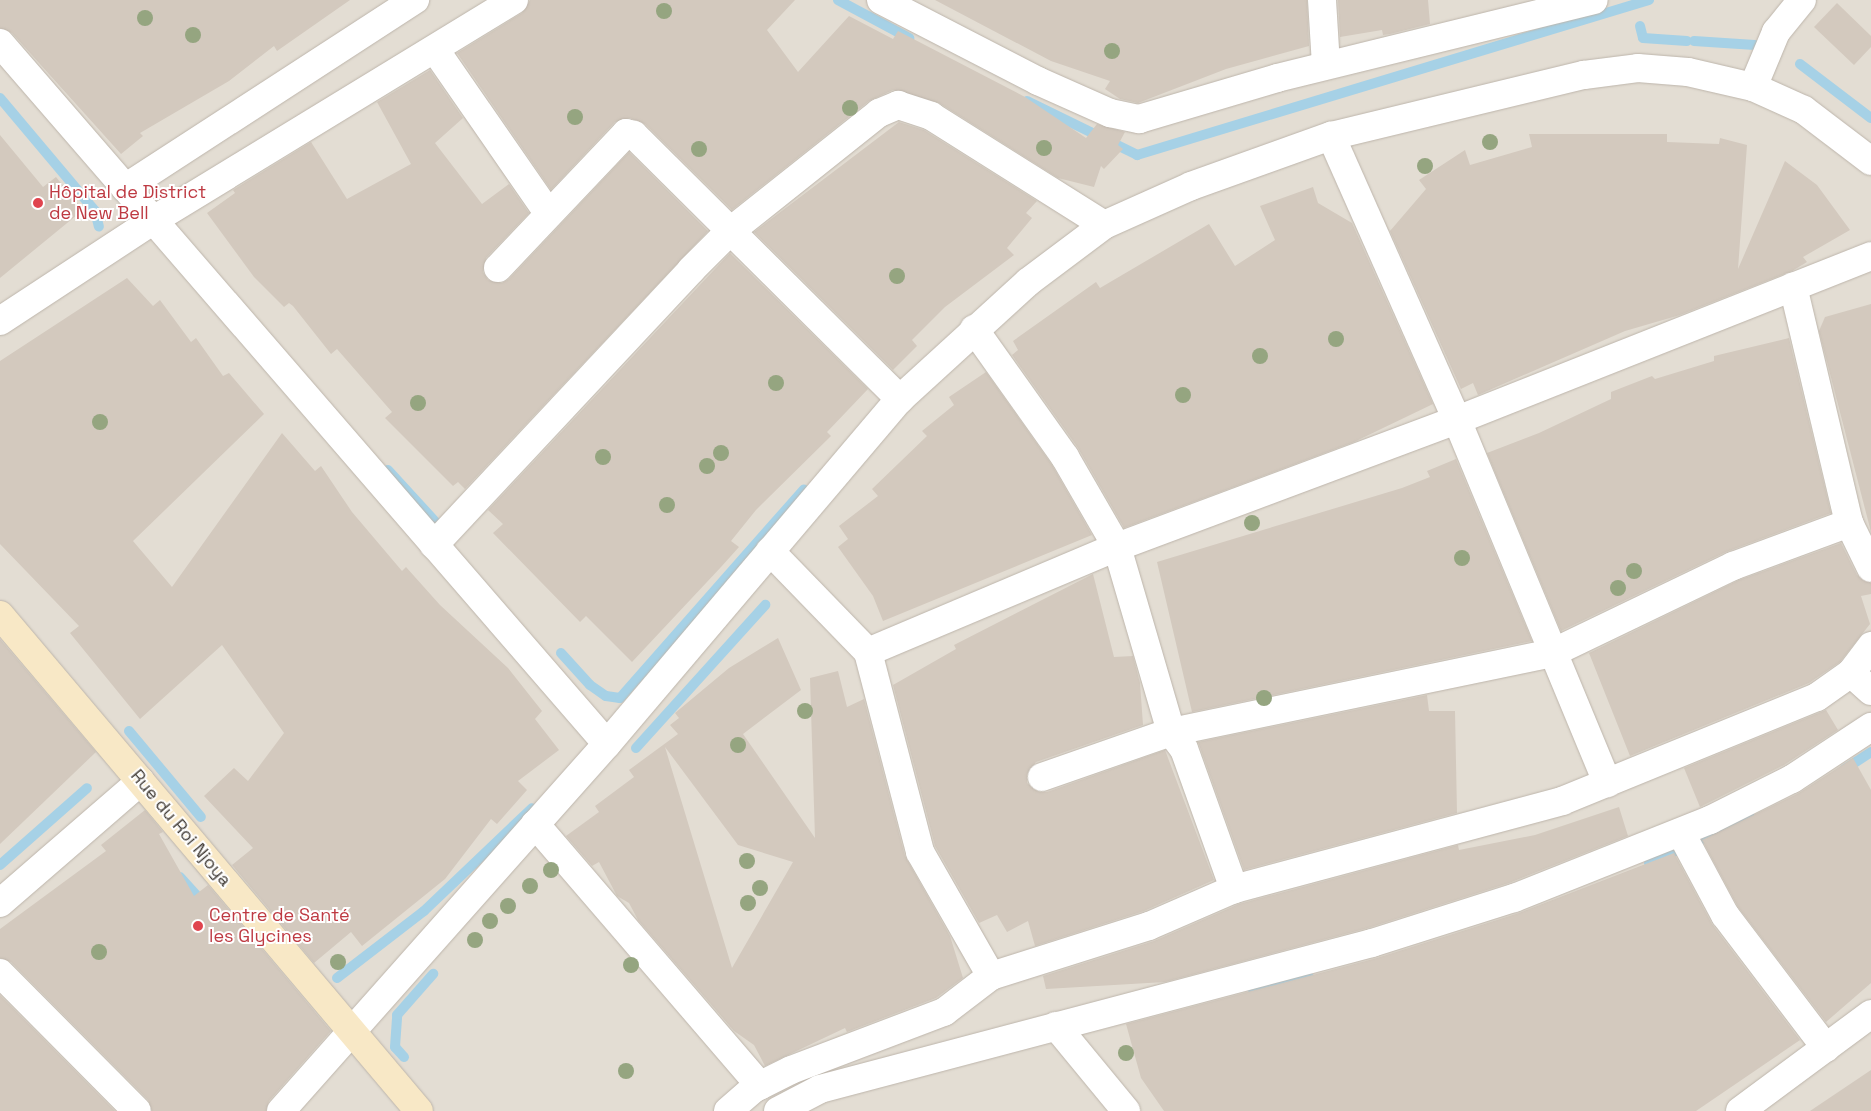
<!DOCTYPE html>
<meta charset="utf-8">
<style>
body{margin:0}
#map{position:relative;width:1871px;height:1111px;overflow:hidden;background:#f0ebe4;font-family:"Space Grotesk",sans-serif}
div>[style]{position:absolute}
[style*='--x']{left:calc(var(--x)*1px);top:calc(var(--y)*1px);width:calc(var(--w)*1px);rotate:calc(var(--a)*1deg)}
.residential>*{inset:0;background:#e3ddd3}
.stream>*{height:10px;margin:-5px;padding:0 5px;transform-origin:5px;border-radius:5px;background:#a6d1e6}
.building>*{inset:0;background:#d3c9be}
.roads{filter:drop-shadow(0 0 1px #bdb5ab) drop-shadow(0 0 1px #bdb5ab)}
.street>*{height:28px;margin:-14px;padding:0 14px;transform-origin:14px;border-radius:14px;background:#fff}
.secondary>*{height:28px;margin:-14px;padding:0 14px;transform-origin:14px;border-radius:14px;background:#f8e8c6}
.trees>*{width:16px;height:16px;margin:-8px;border-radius:50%;background:#95a580}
.dots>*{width:14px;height:14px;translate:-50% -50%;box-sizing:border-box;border:2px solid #fff;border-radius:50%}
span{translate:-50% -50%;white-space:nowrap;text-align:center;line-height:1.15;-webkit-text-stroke:4px #fff;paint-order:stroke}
.health-label{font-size:18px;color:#be3a42}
.left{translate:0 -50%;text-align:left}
.street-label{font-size:18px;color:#413b35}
</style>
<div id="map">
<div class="residential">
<i style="clip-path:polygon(0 0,1871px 0,1871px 1111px,0 1111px)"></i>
</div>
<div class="stream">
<i style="--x:838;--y:0;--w:81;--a:28.2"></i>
<i style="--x:1640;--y:26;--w:12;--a:76"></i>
<i style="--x:1643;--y:38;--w:44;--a:3.9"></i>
<i style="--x:1694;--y:41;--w:61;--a:3.8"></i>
<i style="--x:1800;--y:64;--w:89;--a:37.3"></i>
<i style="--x:0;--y:98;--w:148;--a:49.9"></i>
<i style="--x:95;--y:211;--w:16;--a:76"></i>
<i style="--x:1027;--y:101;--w:123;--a:26.1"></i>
<i style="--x:1137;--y:155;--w:535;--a:-16.84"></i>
<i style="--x:388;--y:470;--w:79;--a:47.6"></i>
<i style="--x:561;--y:653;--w:43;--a:47.8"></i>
<i style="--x:590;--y:685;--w:19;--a:35"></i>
<i style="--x:606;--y:696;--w:14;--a:8"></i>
<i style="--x:620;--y:698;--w:278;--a:-48.6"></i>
<i style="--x:129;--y:731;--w:112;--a:50.1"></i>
<i style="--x:636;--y:748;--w:193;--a:-47.9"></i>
<i style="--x:1845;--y:769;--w:31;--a:-33"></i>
<i style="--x:1649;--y:863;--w:111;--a:-24.5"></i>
<i style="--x:0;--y:865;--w:116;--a:-41.5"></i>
<i style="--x:180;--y:877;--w:27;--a:48"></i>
<i style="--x:337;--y:978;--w:110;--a:-37.6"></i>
<i style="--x:424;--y:911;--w:149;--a:-43.6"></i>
<i style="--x:1252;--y:988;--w:58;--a:-10.9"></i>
<i style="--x:404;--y:1057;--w:13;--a:-132"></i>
<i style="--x:395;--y:1047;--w:32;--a:-86"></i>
<i style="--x:397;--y:1015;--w:55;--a:-48.7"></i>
</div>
<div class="building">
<i style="clip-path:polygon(0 0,350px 0,277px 51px,274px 46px,229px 81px,140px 133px,143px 136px,121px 154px,12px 33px,0 28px)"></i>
<i style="clip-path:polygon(530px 0,795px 0,767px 30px,798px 72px,849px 16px,893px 39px,898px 31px,1025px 97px,1086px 138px,1097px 124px,1125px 132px,1118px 145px,1123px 149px,1104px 169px,1101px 166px,1094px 187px,1058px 178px,939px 103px,893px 90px,869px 101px,732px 210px,645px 124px,630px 118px,615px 122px,551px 190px,457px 53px,522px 13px)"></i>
<i style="clip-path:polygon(935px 0,1307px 0,1309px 46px,1226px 69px,1138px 103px,1120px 99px,1105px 89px,1110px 81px,1051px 61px)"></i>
<i style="clip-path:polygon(1338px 0,1428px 0,1430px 24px,1390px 34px,1383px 35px,1382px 30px,1340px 37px)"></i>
<i style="clip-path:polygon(1837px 3px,1871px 36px,1871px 47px,1854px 65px,1814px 27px)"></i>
<i style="clip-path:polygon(430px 70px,463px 118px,435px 143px,482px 204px,509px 184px,529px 213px,486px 258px,483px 272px,488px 280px,502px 283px,509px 279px,629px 152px,708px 231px,465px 489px,458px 482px,453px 486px,385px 418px,392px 412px,337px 349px,331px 354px,293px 306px,289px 303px,284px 307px,254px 277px,207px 213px,235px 193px,233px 190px,311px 142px,347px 199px,411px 164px,377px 102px)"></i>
<i style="clip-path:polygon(899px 122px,924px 130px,1037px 201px,1026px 213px,1032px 218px,1007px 248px,1014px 255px,945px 307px,912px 340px,917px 346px,893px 370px,754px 232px)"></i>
<i style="clip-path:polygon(1529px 134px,1667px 134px,1667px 142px,1719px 144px,1720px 138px,1747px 145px,1738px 269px,1785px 161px,1817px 185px,1850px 230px,1803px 257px,1807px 262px,1792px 271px,1680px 315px,1625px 331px,1478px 395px,1473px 383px,1461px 389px,1390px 231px,1426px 189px,1419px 180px,1465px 150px,1470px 165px,1532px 147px)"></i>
<i style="clip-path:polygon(0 135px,43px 187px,56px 177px,83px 210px,0 278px)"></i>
<i style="clip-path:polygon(1313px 187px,1318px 203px,1352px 223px,1433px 404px,1354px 442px,1124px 528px,1078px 448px,1012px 355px,1018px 350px,1013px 341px,1096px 282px,1100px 288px,1209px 224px,1235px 266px,1275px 240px,1260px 206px)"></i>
<i style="clip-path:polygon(730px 253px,868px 389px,827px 432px,831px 436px,756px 510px,731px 541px,739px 547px,721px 567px,632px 662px,586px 616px,580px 622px,493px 533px,503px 524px,488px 510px)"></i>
<i style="clip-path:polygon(127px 278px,153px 306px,160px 300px,191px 342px,196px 338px,223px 376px,229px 373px,264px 414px,133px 541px,172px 587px,282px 433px,315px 471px,321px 466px,352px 512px,402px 571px,406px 567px,440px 605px,508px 668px,542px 711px,535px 719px,559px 750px,518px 781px,527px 790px,497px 824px,491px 819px,445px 879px,362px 946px,351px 932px,314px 963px,232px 865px,253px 848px,204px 796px,234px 768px,248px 781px,284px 733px,222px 645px,140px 719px,70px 633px,79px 626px,0 544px,0 361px)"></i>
<i style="clip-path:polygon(1871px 304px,1871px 532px,1819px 331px,1825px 317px)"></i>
<i style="clip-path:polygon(1789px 338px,1831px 513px,1726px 552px,1561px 631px,1487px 453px,1539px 433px,1611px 399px,1611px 392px,1652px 376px,1655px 379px,1714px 361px,1714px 356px)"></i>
<i style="clip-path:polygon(986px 372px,1052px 465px,1092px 535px,883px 621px,873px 596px,838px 547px,848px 539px,839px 526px,878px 496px,872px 489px,927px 436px,922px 431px,954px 405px,949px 397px)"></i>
<i style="clip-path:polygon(1456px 459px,1532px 641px,1192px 712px,1157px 562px,1402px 488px,1430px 477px,1427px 471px)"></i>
<i style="clip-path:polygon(1841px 543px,1857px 575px,1871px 583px,1871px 594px,1861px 596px,1870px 624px,1840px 662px,1809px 683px,1630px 756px,1589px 653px,1739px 580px)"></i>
<i style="clip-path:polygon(1093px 574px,1114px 657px,1133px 656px,1140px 683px,1143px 725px,1036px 762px,1027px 774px,1027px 783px,1039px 792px,1047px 792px,1165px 750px,1214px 880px,1144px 911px,1035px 946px,1028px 921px,1007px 932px,997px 915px,979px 923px,935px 846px,893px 685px,956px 649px,954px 645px)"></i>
<i style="clip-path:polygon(evenodd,778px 638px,801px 690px,743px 734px,815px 838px,810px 678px,838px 671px,847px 707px,864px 699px,905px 856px,950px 936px,963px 978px,936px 998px,847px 1032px,845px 1028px,765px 1066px,754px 1045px,734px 1031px,638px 920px,629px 903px,617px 896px,599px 862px,592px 866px,566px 836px,599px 812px,595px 806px,634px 777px,629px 770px,678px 734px,670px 725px,679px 718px,675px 713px,729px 668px,778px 638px,665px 747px,738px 845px,793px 862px,732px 968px,665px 747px)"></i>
<i style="clip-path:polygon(0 639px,96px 752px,0 844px)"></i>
<i style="clip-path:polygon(1427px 695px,1429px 711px,1455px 711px,1457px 813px,1244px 870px,1198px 742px)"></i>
<i style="clip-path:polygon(1826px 710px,1838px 730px,1784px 765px,1700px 807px,1684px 768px)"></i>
<i style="clip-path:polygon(1853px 758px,1871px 790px,1871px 983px,1826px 1022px,1738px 907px,1702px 840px,1799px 793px)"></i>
<i style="clip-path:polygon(1619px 807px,1628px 836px,1509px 883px,1368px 928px,1165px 982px,1046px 989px,1043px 976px,1154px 941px,1239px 904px,1458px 845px,1459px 850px,1535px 835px)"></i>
<i style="clip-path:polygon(145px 810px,163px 832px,159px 834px,194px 896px,208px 885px,331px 1031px,269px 1101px,266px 1111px,152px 1111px,148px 1100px,11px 962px,0 958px,0 929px,106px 851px,101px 845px)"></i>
<i style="clip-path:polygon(1674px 853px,1712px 924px,1800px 1040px,1696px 1111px,1164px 1111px,1141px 1078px,1126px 1024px,1377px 958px,1519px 913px)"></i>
<i style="clip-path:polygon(0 995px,115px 1111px,0 1111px)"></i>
<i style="clip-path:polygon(1871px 1070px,1871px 1111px,1810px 1111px)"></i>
</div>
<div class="roads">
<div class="street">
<i style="--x:881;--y:0;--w:177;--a:27.3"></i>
<i style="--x:1038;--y:81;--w:79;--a:24"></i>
<i style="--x:1110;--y:113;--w:30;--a:12"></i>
<i style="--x:1139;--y:119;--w:144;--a:-16.5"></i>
<i style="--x:1277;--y:78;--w:326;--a:-13.8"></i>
<i style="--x:1322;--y:0;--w:65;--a:86.5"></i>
<i style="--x:0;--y:43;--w:927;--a:49.11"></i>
<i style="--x:436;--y:51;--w:197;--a:55.3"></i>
<i style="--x:1753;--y:87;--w:60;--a:-67.3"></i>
<i style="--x:1776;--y:32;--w:41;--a:-50.9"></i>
<i style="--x:1331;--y:136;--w:311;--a:66.1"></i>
<i style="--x:1457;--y:420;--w:393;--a:67.5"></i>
<i style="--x:125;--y:188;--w:346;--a:-33"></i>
<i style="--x:498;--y:268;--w:186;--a:-46.5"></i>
<i style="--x:626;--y:133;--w:8;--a:14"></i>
<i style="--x:634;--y:135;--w:375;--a:44.8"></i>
<i style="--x:0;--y:321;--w:182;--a:-33.3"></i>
<i style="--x:152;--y:221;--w:424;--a:-31.4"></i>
<i style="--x:974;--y:329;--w:157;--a:54.6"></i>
<i style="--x:1065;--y:457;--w:104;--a:60"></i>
<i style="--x:1117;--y:547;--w:193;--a:73.7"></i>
<i style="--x:1171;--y:732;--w:21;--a:53"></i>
<i style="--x:1184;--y:749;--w:149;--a:70.3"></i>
<i style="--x:1849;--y:523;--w:50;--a:63.9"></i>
<i style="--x:434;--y:545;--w:376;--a:-46.9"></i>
<i style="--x:691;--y:270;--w:52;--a:-45"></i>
<i style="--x:728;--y:233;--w:193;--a:-38.5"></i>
<i style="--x:879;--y:113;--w:21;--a:-23"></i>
<i style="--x:898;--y:105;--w:35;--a:18"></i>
<i style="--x:931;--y:116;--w:204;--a:32.2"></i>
<i style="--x:770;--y:551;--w:141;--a:45.9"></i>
<i style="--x:868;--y:652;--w:207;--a:75.4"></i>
<i style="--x:920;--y:852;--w:143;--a:60.2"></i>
<i style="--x:991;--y:976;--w:166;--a:-17.6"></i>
<i style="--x:1149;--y:926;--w:93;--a:-23.5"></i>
<i style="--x:1234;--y:889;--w:340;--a:-15"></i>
<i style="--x:1562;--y:801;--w:275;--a:-22.2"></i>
<i style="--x:1817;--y:697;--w:42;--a:-35.2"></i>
<i style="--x:1851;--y:673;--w:27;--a:42"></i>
<i style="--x:868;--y:652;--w:270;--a:-22.9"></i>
<i style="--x:1117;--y:547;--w:363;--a:-20.5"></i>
<i style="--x:1457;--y:420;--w:445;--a:-21.6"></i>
<i style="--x:1851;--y:673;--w:34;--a:-53"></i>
<i style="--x:1042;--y:777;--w:137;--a:-19.2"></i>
<i style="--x:1171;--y:732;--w:389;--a:-11.7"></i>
<i style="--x:1552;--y:653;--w:201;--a:-25.7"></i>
<i style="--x:1733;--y:566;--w:124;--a:-20.3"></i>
<i style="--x:1849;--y:523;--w:243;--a:-103.3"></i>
<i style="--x:535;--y:824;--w:345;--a:49.3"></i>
<i style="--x:1681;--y:833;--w:93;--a:61.8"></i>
<i style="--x:1725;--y:915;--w:167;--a:52.8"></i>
<i style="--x:0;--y:903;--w:186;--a:-40.9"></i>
<i style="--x:0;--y:973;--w:194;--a:45.2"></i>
<i style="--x:1056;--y:1026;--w:110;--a:50.5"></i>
<i style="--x:281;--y:1111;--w:491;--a:-48.4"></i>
<i style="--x:607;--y:744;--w:453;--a:-49.7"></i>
<i style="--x:900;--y:399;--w:173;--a:-42.4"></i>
<i style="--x:1028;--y:282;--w:95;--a:-36.9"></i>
<i style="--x:1104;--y:225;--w:95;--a:-24.1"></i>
<i style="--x:1191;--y:186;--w:149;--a:-19.7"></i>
<i style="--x:1331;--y:136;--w:260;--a:-13.6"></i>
<i style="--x:1584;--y:75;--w:54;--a:-7.4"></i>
<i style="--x:1638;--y:68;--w:50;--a:4.6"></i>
<i style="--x:1688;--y:72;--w:67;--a:13"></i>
<i style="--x:1753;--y:87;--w:56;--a:24.3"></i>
<i style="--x:1804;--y:110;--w:84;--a:37.3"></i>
<i style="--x:728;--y:1111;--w:33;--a:-41"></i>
<i style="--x:753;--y:1089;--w:42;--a:-26.6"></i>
<i style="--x:791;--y:1070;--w:164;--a:-20.8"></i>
<i style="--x:944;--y:1012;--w:59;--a:-37.5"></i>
<i style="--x:778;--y:1111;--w:47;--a:-27.6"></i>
<i style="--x:820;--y:1089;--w:571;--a:-14.82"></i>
<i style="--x:1372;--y:943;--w:149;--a:-17.6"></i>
<i style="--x:1514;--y:898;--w:211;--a:-21.7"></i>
<i style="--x:1710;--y:820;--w:92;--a:-26.6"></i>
<i style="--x:1792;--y:779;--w:95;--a:-33.4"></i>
<i style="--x:1740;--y:1111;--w:163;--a:-36.5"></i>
</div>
<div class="secondary">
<i style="--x:0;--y:615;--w:649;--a:49.81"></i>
</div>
</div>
<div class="trees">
<i style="left:664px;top:11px"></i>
<i style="left:145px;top:18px"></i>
<i style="left:193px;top:35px"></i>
<i style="left:1112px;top:51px"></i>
<i style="left:850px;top:108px"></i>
<i style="left:575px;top:117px"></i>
<i style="left:1490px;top:142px"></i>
<i style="left:1044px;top:148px"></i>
<i style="left:699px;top:149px"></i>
<i style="left:1425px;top:166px"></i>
<i style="left:897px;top:276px"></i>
<i style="left:1336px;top:339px"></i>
<i style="left:1260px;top:356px"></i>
<i style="left:776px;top:383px"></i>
<i style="left:1183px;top:395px"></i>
<i style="left:418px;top:403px"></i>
<i style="left:100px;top:422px"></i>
<i style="left:721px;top:453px"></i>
<i style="left:603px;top:457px"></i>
<i style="left:707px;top:466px"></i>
<i style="left:667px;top:505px"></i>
<i style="left:1252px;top:523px"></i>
<i style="left:1462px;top:558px"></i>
<i style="left:1634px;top:571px"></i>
<i style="left:1618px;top:588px"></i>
<i style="left:1264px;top:698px"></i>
<i style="left:805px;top:711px"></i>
<i style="left:738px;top:745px"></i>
<i style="left:747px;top:861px"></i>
<i style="left:551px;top:870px"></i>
<i style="left:530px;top:886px"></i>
<i style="left:760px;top:888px"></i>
<i style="left:748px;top:903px"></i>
<i style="left:508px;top:906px"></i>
<i style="left:490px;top:921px"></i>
<i style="left:475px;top:940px"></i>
<i style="left:99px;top:952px"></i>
<i style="left:338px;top:962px"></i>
<i style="left:631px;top:965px"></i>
<i style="left:1126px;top:1053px"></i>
<i style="left:626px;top:1071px"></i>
</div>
<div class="dots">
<i style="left:38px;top:203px;background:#e0444e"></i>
<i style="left:198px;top:926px;background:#e0444e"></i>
</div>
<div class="health-label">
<span class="left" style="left:49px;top:203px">Hôpital de District<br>de New Bell</span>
<span class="left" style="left:209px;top:926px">Centre de Santé<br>les Glycines</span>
</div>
<div class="street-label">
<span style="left:181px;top:828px;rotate:50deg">Rue du Roi Njoya</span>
</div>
</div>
